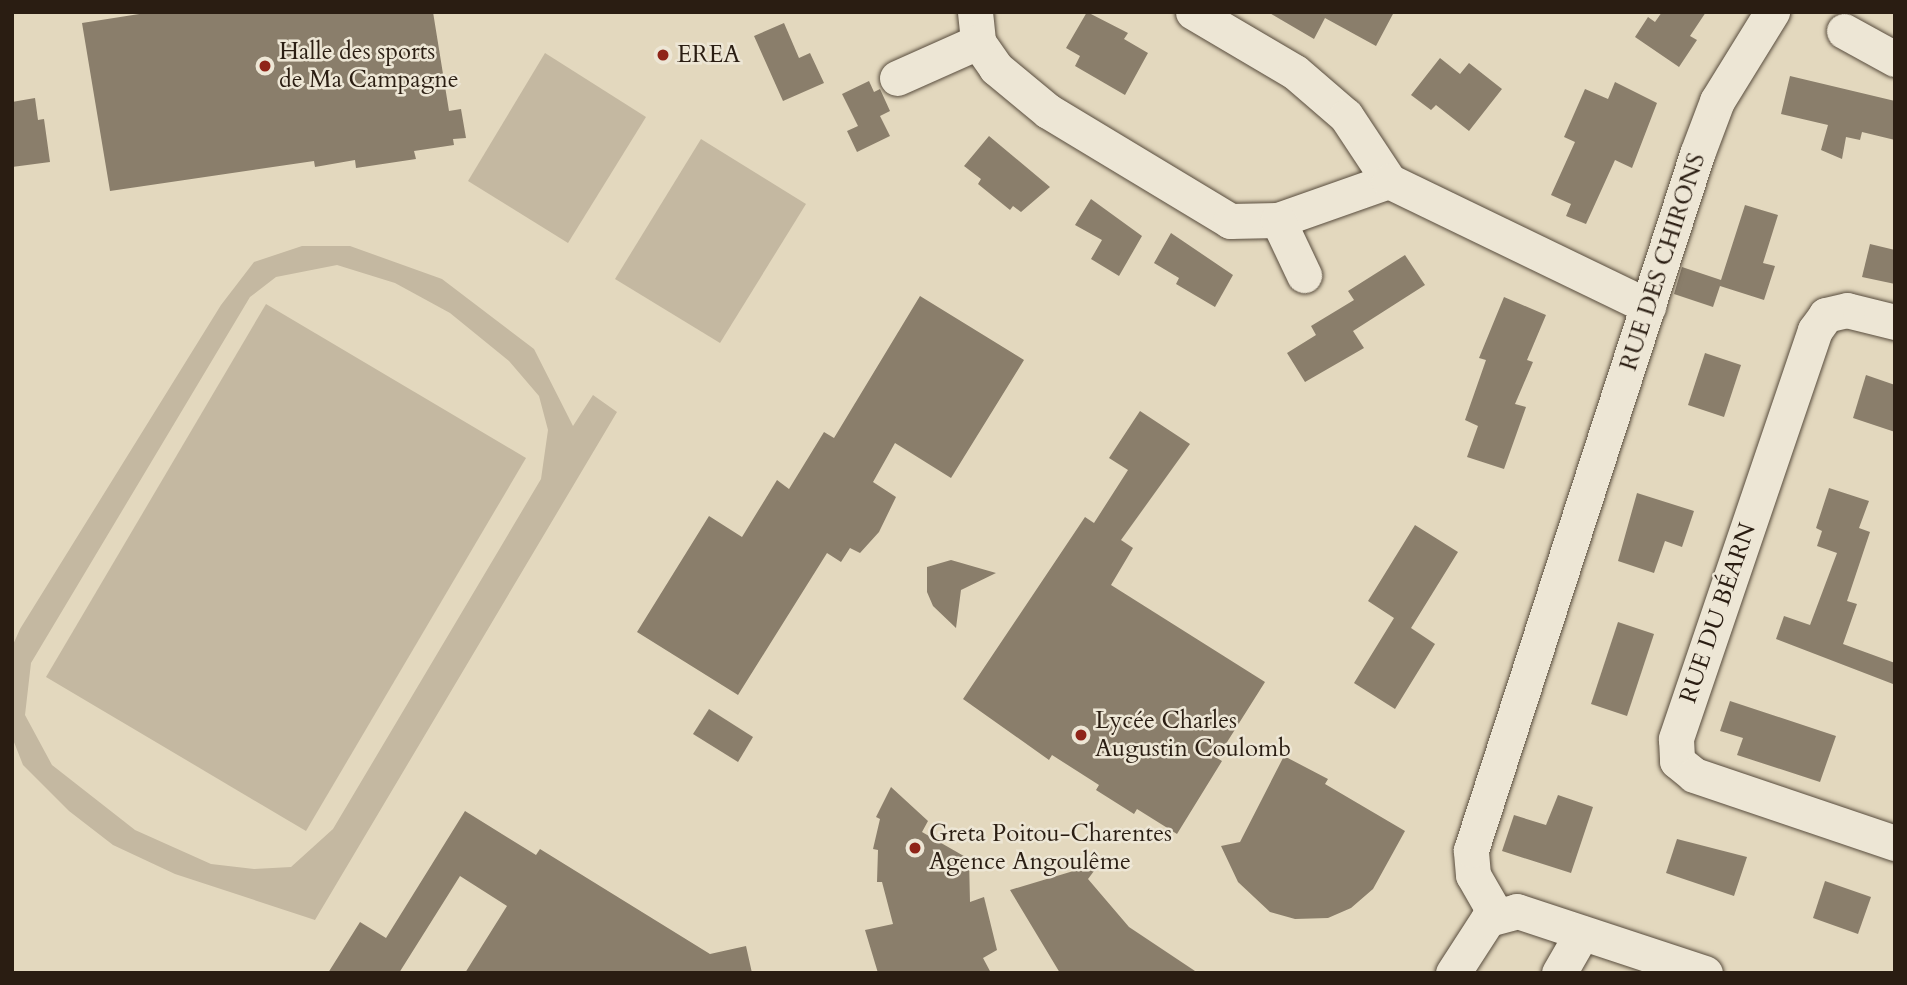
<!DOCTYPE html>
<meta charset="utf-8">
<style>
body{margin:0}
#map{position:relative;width:1907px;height:985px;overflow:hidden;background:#e3d8be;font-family:Cardo,serif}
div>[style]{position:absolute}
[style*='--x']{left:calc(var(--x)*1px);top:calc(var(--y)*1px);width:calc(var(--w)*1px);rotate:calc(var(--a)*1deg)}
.green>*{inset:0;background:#c4b8a1}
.building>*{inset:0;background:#8a7e6b}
.roads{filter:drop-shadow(0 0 2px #584c3d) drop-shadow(0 0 2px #584c3d)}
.minor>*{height:35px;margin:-17.5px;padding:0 17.5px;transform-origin:17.5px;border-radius:17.5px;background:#ede6d5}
.dots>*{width:19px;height:19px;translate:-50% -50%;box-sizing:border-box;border:4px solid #ede6d5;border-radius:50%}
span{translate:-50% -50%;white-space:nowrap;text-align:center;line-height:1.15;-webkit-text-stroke:5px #ede6d5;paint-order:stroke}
.poi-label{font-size:24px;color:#2a1d12}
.left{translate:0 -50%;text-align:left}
.street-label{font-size:24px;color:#2a1d12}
.frame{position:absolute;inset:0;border:14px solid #2a1d12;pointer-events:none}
</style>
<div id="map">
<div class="green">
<i style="clip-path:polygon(545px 53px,646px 117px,568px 243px,468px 181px)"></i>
<i style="clip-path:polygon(701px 139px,806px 204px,720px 343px,615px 279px)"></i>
<i style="clip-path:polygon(evenodd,302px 246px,350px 246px,442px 279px,534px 349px,573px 426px,593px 395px,617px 412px,315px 920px,175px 874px,113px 845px,69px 811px,23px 765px,12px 737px,12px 647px,20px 629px,221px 305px,254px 262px,302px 246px,337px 265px,395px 283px,450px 313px,509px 361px,539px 396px,548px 430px,541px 479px,333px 829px,291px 867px,254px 869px,211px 864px,135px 830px,52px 765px,25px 715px,31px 663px,250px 297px,276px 277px,337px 265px)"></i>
<i style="clip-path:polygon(266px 304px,526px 458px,306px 831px,46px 677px)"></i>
</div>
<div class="building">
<i style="clip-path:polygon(152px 12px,433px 12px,449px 111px,461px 109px,466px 138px,453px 139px,454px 145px,414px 151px,416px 159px,356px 168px,355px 160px,315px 167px,314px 161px,110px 191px,82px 23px)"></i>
<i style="clip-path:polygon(1087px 12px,1128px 33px,1124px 39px,1148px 53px,1125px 95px,1075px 66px,1080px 56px,1066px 48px)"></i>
<i style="clip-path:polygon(1268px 12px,1394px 12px,1376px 46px,1325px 18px,1314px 39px)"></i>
<i style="clip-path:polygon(1662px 12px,1706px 12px,1690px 36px,1697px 40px,1679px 67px,1635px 37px,1648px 17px,1655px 22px)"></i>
<i style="clip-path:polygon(784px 23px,799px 58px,810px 53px,824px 83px,783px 101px,754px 36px)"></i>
<i style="clip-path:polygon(1440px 58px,1460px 74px,1469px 63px,1502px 89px,1469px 131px,1436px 105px,1431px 110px,1411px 95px)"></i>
<i style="clip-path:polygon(1790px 76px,1895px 101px,1895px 140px,1862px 132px,1860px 140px,1846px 137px,1842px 159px,1821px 150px,1828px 125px,1781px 114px)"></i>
<i style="clip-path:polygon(869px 81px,874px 92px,880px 89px,890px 111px,880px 116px,890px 136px,857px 152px,847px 131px,858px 126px,842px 94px)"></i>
<i style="clip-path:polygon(1615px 82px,1657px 103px,1632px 168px,1615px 160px,1586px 224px,1566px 216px,1571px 204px,1551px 195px,1575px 142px,1564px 137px,1585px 89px,1608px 99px)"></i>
<i style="clip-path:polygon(35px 98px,38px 120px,44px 119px,50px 162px,12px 167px,12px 102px)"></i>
<i style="clip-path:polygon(989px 136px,1050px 187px,1021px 212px,1013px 206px,1010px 210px,978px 184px,981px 179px,964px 166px)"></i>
<i style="clip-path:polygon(1091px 199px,1142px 236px,1119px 276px,1091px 259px,1102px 240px,1075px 225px)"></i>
<i style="clip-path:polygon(1745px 205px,1778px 215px,1763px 263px,1775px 266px,1764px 300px,1720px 286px,1713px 307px,1674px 294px,1682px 267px,1721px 280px)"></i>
<i style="clip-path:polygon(1171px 233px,1233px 275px,1215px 307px,1176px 284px,1179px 278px,1154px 263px)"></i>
<i style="clip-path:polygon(1870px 244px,1895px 250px,1895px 284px,1862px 277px)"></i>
<i style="clip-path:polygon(1405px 255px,1425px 285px,1353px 331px,1364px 348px,1305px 382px,1287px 353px,1316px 335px,1311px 326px,1354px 300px,1348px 291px)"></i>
<i style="clip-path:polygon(920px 296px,1024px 360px,951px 478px,895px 443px,873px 482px,896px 497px,879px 532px,860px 553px,850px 548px,841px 562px,827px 553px,738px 695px,637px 632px,709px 516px,742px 537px,777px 480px,789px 489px,824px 432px,834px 438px)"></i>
<i style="clip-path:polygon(1504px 297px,1546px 315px,1527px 360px,1533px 362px,1515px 404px,1526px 407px,1504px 469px,1467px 457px,1478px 426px,1465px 420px,1486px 360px,1479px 358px)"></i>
<i style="clip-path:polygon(1705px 353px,1741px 365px,1724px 417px,1688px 405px)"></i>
<i style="clip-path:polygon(1866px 375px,1895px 385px,1895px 432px,1853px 418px)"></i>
<i style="clip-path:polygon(1140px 411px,1190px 444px,1121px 540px,1133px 548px,1111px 585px,1265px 682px,1217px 758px,1222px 761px,1177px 834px,1137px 809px,1134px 814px,1096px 790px,1099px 785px,1052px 755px,1049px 760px,963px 699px,1085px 517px,1094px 523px,1128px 470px,1109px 458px)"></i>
<i style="clip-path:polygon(1829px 488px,1869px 501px,1859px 528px,1870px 532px,1847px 601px,1857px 604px,1843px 644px,1895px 663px,1893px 684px,1776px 639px,1784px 616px,1810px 625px,1837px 553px,1817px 546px,1822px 531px,1816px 528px)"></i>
<i style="clip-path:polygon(1637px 493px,1694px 511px,1682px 547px,1665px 541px,1654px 573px,1618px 561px)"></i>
<i style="clip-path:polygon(1415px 525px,1458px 552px,1411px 628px,1435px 644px,1395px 709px,1354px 683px,1394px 618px,1368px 601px)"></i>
<i style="clip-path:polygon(951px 560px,996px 573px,961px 590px,956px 628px,933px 606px,927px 592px,927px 567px)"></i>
<i style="clip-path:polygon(1618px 622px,1654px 634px,1627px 716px,1591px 704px)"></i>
<i style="clip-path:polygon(1730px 701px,1836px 736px,1820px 782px,1737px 755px,1743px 738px,1720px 731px)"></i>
<i style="clip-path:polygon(709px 709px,753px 737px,738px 762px,693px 734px)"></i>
<i style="clip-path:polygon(1284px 756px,1328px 779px,1325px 784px,1405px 831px,1373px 889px,1351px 908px,1328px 918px,1295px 919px,1270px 912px,1238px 882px,1221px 846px,1240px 842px)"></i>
<i style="clip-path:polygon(891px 787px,928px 821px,922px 832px,969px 859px,970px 902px,984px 897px,997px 950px,983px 958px,991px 973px,878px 973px,865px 930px,893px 924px,882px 882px,877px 882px,878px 850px,873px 849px,880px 819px,876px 817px)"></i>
<i style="clip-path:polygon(1558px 795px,1593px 807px,1571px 873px,1502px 851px,1514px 815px,1546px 825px)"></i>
<i style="clip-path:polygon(465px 811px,536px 855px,540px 849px,710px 954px,746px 946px,752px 973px,465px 973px,507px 906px,460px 876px,399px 973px,328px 973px,360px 922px,386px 938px)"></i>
<i style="clip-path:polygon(1677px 839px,1747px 857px,1734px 896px,1666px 873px)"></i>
<i style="clip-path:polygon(1100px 863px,1088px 879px,1129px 927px,1198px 973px,1060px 973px,1010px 890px)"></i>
<i style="clip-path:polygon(1825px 881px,1871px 897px,1858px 934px,1813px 918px)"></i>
</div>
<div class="roads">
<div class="minor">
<i style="--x:975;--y:12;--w:30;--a:84"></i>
<i style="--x:978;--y:42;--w:32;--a:55"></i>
<i style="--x:996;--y:68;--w:67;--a:39.6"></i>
<i style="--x:1048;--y:111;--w:213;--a:31.1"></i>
<i style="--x:1230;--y:221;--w:48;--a:-1.2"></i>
<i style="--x:1278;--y:220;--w:118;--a:-19.4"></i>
<i style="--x:1193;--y:12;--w:118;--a:30.5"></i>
<i style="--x:1295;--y:72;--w:67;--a:40.8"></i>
<i style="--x:1346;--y:116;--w:78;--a:56.5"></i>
<i style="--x:1389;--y:181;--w:288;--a:25.8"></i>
<i style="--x:1844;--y:31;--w:58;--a:28.8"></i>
<i style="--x:897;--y:78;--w:89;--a:-24"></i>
<i style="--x:1278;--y:220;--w:61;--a:64.7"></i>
<i style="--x:1895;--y:322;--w:49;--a:-166"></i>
<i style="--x:1847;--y:310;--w:22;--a:167"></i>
<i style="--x:1826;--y:315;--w:19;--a:126"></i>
<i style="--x:1815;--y:330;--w:432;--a:108.8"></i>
<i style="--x:1676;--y:739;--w:22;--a:87"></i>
<i style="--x:1677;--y:761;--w:22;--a:39"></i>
<i style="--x:1694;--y:775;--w:212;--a:18.7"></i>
<i style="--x:1496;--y:915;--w:46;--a:-119.9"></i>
<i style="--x:1473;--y:875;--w:25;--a:-95"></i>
<i style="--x:1471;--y:850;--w:732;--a:-72.01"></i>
<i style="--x:1697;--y:154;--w:57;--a:-69.3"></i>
<i style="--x:1717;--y:101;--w:105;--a:-58.3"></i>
<i style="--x:1453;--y:973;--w:64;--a:-57.1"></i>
<i style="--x:1488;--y:919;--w:30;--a:-15"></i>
<i style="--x:1517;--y:911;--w:198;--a:18.3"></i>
<i style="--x:1559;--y:973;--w:46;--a:-60.1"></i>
</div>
</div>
<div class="dots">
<i style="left:663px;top:55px;background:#8f2418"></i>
<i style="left:265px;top:66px;background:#8f2418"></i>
<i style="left:1081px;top:735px;background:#8f2418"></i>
<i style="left:915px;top:848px;background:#8f2418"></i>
</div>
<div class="poi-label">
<span class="left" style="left:279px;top:66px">Halle des sports<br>de Ma Campagne</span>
<span class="left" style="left:677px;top:55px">EREA</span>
<span class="left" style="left:1095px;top:735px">Lycée Charles<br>Augustin Coulomb</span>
<span class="left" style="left:929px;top:848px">Greta Poitou-Charentes<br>Agence Angoulême</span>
</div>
<div class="street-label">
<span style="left:1663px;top:262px;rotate:-72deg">RUE DES CHIRONS</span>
<span style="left:1718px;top:613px;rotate:-71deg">RUE DU BÉARN</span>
</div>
<div class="frame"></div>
</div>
